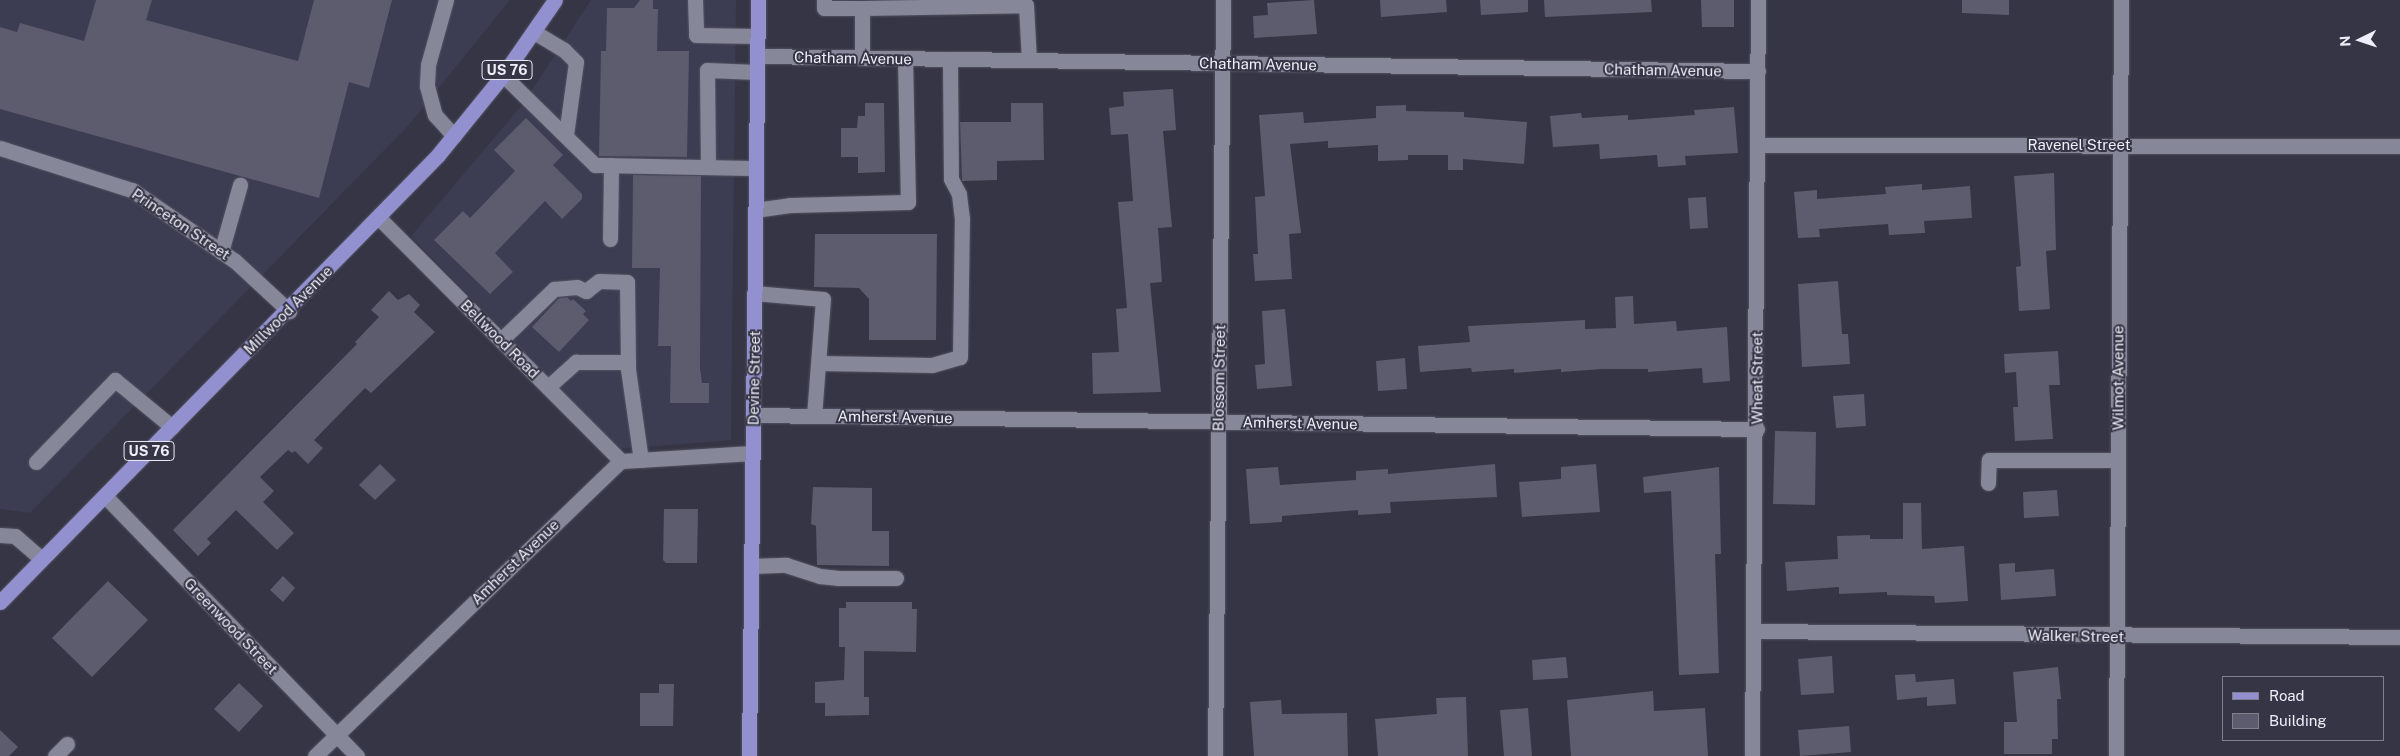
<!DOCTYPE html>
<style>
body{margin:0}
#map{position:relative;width:2400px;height:756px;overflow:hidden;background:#353545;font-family:"Public Sans",sans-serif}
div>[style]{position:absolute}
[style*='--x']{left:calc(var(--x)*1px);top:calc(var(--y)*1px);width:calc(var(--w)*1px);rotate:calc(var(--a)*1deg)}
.built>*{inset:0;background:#3c3c52}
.building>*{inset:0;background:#5c5c6e}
.roads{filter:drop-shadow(0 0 1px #525360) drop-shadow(0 0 1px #525360)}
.minor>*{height:15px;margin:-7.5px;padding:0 7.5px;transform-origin:7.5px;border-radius:7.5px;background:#87879a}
.major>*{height:15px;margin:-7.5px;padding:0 7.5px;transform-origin:7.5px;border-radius:7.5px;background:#9390d0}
span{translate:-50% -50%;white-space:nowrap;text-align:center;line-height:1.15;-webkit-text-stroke:4px #353545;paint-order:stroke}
.shield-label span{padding:1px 4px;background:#353545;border:1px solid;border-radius:4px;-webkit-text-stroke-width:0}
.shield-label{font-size:14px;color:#edeef8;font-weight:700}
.street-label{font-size:15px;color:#edeef8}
.legend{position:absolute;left:2222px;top:676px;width:162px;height:65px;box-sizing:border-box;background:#353545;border:1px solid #7f7f8d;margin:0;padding:6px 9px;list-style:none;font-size:15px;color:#edeef8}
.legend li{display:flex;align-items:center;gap:10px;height:25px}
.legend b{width:25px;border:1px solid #7f7f8d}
.north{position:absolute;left:2335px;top:15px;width:50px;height:50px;-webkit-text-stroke:4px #353545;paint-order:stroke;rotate:266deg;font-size:14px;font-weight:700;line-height:20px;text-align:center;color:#edeef8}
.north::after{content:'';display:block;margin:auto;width:18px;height:22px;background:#edeef8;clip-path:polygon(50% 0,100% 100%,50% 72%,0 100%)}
</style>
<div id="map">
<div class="built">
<i style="clip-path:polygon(0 0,510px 0,408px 126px,30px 513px,0 509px)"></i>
<i style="clip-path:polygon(591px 0,736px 0,731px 440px,619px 449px,411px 236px,522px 105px)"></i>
</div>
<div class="building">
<i style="clip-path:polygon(96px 0,152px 0,146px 20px,298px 61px,314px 0,392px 0,369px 88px,349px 82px,319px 198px,0 109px,0 27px,17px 32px,20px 23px,84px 41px)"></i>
<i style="clip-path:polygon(640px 0,653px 0,653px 9px,658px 9px,657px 51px,689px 51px,687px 157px,599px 156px,601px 51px,606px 51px,607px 8px,634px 8px)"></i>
<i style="clip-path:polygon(1314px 0,1317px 34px,1254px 38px,1253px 16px,1268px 15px,1267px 3px)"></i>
<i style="clip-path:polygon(1380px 0,1446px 0,1447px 12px,1381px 17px)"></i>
<i style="clip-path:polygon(1480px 0,1528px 0,1528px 12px,1481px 15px)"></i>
<i style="clip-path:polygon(1544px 0,1651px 0,1652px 12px,1545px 17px)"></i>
<i style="clip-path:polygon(1701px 0,1734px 0,1734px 27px,1702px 27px)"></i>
<i style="clip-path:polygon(1962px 0,2009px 0,2009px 15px,1962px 13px)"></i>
<i style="clip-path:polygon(1173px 89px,1176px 130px,1163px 131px,1172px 227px,1158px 228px,1162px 282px,1150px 283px,1161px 392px,1093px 394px,1092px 353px,1119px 352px,1116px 309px,1127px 308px,1118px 202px,1133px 201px,1128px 134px,1111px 135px,1109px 108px,1124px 106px,1123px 92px)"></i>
<i style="clip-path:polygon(865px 103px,884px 103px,885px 172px,858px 173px,858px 157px,841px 157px,841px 128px,857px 128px,858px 116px,865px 116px)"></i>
<i style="clip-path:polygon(1011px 103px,1043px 103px,1044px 160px,997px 161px,997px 180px,962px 181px,960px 122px,1011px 122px)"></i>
<i style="clip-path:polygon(1406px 105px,1406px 111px,1464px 112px,1464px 117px,1527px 122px,1524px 164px,1463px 159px,1463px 170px,1448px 170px,1448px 155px,1408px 155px,1408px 160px,1378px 161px,1378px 145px,1328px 148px,1328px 141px,1290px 144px,1301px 233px,1289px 234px,1292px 279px,1255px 281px,1253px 254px,1258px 254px,1255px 197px,1265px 196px,1259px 115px,1303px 112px,1304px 123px,1376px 118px,1376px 106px)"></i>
<i style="clip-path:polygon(1734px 107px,1738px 153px,1685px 156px,1686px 165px,1658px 167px,1657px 155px,1600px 159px,1599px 144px,1553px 147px,1550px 116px,1581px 113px,1582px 118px,1628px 115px,1628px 120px,1695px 115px,1694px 110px)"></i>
<i style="clip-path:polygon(526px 118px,563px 155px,553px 165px,582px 194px,582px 199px,562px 219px,545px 201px,495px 253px,513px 272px,490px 294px,434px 240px,463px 211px,470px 218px,515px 171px,494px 150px)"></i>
<i style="clip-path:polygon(2054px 173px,2056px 250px,2046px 251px,2050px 309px,2019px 311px,2016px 267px,2021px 266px,2014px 176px)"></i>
<i style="clip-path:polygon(633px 175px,701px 176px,700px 368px,702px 383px,709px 383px,709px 403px,670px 403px,671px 346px,658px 346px,660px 268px,632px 268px)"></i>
<i style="clip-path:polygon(1922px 184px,1922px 190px,1970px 186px,1972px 218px,1924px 221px,1925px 233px,1889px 235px,1888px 224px,1819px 229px,1820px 237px,1798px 238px,1794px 192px,1817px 190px,1817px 199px,1886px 194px,1885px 187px)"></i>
<i style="clip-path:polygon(1706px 197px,1708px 228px,1690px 229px,1688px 198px)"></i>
<i style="clip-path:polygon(815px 234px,937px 234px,936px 340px,869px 340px,869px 299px,859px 288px,814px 287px)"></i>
<i style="clip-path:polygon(1838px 281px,1842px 334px,1848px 334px,1850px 364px,1802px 367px,1798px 284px)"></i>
<i style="clip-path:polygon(389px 291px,398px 300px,409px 294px,420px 305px,414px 312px,435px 332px,371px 393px,365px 388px,314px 440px,323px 448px,308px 464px,295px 451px,292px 453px,288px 450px,260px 477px,274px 491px,263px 502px,294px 533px,277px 550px,236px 510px,207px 539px,211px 543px,198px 556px,173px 530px,357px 344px,355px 342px,379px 317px,371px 310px)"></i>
<i style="clip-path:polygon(1633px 296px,1634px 324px,1676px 321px,1677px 331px,1727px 327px,1730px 381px,1703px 383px,1702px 368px,1648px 372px,1648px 369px,1602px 369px,1561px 372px,1561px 369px,1514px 373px,1514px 369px,1472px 372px,1471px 368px,1420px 372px,1418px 346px,1470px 342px,1468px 326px,1585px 320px,1585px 329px,1616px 328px,1615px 297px)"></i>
<i style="clip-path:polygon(567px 297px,571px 301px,573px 299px,586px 311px,583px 314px,589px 320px,559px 352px,532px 327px,559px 298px)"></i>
<i style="clip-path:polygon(1285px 309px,1292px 386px,1257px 389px,1255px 365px,1265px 364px,1262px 311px)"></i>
<i style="clip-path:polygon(2058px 351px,2060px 385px,2049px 385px,2053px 439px,2015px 441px,2013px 407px,2018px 407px,2016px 372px,2005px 373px,2004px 354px)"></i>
<i style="clip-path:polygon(1405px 358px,1407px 389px,1378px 391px,1376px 361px)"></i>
<i style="clip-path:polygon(1864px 394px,1866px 426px,1836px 428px,1833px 396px)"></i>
<i style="clip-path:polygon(1775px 431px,1816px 432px,1815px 505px,1773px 504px)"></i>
<i style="clip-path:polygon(380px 464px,396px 480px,375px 500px,359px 485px)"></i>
<i style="clip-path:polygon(1495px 464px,1497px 497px,1390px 502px,1391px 513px,1358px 515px,1358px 510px,1282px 516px,1282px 522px,1250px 524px,1246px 469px,1278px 467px,1280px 485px,1356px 480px,1356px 471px,1388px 469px,1388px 474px)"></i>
<i style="clip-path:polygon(1596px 464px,1600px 512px,1522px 517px,1519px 482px,1561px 479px,1561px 467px)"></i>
<i style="clip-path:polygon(1719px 467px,1721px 554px,1715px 554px,1719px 673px,1679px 675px,1671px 491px,1644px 493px,1643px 477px)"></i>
<i style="clip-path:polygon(813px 487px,872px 488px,872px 531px,889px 531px,889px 566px,817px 565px,816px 526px,811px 524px)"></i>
<i style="clip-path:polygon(2057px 490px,2059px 516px,2024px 518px,2023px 492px)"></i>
<i style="clip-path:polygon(1903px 503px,1921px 503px,1922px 549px,1964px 546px,1968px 601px,1935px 603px,1934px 596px,1887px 595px,1887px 592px,1839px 594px,1839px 587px,1787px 591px,1785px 562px,1838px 559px,1837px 536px,1870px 535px,1870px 539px,1903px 539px)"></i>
<i style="clip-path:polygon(664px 509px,698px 509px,697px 563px,666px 563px,663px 560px)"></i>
<i style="clip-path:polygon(2015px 563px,2015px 572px,2054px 569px,2056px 596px,2001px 600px,1999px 564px)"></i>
<i style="clip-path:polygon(283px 576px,295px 588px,283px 602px,270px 590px)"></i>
<i style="clip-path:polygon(108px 581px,148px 620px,92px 677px,52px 638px)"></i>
<i style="clip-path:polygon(846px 602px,912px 602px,912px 609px,917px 609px,916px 652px,864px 651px,864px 697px,869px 697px,869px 715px,825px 716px,825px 703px,815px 703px,815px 682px,844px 680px,845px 647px,839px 647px,839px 608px,846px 608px)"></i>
<i style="clip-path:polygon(1832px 656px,1834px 693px,1801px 695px,1798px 659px)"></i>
<i style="clip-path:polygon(1566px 657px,1568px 678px,1533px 680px,1532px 660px)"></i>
<i style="clip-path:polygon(2058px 667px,2061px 699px,2057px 699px,2058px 739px,2052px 739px,2052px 754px,2004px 754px,2004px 722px,2017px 722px,2013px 672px)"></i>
<i style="clip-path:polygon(1915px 674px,1916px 682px,1954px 679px,1956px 704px,1927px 706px,1927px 697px,1897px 700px,1895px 675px)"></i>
<i style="clip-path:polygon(239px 683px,263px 706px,239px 732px,214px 709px)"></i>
<i style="clip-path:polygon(659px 684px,674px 684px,673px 726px,640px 726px,640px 693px,659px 693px)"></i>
<i style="clip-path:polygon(1653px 691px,1654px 711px,1705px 708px,1708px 756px,1571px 756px,1567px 700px)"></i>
<i style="clip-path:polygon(1466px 697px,1468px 756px,1378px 756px,1375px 719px,1437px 714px,1436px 698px)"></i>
<i style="clip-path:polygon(1281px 700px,1282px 714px,1347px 713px,1348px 756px,1254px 756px,1250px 702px)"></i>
<i style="clip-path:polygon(1528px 708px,1532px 756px,1504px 756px,1500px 710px)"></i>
<i style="clip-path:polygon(1849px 726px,1851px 752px,1800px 756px,1798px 730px)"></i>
<i style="clip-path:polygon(0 730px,18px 747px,9px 756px,0 756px)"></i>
</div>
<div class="roads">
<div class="minor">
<i style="--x:446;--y:0;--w:67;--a:105.5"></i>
<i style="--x:428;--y:65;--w:21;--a:93"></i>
<i style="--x:427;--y:86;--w:30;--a:75"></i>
<i style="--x:435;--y:115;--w:28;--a:48"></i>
<i style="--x:695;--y:0;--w:35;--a:88"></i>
<i style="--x:696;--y:35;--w:62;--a:0.9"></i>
<i style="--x:824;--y:0;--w:8;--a:90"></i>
<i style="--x:824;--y:8;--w:38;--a:0"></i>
<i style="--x:534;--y:32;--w:35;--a:31"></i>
<i style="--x:564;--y:50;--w:17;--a:45"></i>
<i style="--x:576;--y:62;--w:74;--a:97.8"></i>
<i style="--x:757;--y:56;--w:1001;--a:0.86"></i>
<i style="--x:862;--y:58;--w:50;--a:-90"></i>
<i style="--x:862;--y:8;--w:164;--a:-1"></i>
<i style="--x:1026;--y:5;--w:55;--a:86.9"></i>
<i style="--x:503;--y:75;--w:129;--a:44.4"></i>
<i style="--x:595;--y:165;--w:161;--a:1.1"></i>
<i style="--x:1758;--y:145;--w:642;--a:0.09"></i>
<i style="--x:0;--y:148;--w:139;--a:17.7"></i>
<i style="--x:132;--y:190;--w:125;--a:34.6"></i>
<i style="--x:235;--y:261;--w:74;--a:42.8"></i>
<i style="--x:708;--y:167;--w:97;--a:-90.6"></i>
<i style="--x:707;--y:70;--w:50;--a:2.3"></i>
<i style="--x:755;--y:210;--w:35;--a:-8"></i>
<i style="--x:790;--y:205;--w:118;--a:-1.5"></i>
<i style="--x:908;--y:202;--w:143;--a:-91.2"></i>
<i style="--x:379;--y:218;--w:343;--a:45.1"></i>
<i style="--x:610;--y:239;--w:74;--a:-89.2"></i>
<i style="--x:221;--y:252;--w:70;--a:-74.2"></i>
<i style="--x:754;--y:293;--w:69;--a:5"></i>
<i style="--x:823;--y:299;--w:117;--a:94.4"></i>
<i style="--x:501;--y:340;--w:74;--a:-43.9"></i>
<i style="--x:554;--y:289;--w:23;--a:-5"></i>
<i style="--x:577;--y:287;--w:10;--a:24"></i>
<i style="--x:586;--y:291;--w:16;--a:-38"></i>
<i style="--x:599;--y:281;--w:28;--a:2"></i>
<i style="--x:627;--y:282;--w:87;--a:89.3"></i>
<i style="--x:628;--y:369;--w:92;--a:81.9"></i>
<i style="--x:819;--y:363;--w:113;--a:1"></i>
<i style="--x:932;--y:365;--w:29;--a:-16"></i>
<i style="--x:960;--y:357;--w:138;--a:-89.2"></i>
<i style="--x:962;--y:219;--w:25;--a:-97"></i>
<i style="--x:959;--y:194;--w:17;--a:-118"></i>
<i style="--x:951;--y:179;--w:120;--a:-90.5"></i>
<i style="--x:548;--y:387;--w:38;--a:-42"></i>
<i style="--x:576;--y:362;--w:52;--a:0"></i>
<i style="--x:753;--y:415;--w:1004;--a:0.8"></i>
<i style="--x:36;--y:462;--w:114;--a:-46.1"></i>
<i style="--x:115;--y:380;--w:74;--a:39.5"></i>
<i style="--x:1988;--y:483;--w:23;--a:-88"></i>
<i style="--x:1989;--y:460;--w:129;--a:0"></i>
<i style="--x:105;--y:496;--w:362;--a:45.9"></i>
<i style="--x:0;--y:535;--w:15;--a:4"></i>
<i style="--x:15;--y:536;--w:35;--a:41"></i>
<i style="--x:751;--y:566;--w:35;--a:-2"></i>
<i style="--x:786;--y:565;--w:36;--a:18"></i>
<i style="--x:820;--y:576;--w:19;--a:6"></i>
<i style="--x:839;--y:578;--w:57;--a:0"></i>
<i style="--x:1753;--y:631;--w:647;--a:0.53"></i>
<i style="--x:55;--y:756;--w:17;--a:-45"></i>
<i style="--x:315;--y:756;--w:425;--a:-44"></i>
<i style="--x:621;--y:461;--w:132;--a:-3.5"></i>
<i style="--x:1215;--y:756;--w:756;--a:-89.39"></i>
<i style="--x:1752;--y:756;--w:756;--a:-89.55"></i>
<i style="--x:2116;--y:756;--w:756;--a:-89.62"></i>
</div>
<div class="major">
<i style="--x:0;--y:602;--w:626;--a:-45.58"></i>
<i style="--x:438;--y:155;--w:103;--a:-50.9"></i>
<i style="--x:503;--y:75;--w:91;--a:-55.3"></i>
<i style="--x:749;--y:756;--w:756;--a:-89.32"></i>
</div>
</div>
<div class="shield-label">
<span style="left:507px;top:70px">US 76</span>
<span style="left:149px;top:451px">US 76</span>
</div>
<div class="street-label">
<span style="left:853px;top:58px;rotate:1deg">Chatham Avenue</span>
<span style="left:1258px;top:64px;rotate:1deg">Chatham Avenue</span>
<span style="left:1663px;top:70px;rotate:1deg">Chatham Avenue</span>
<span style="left:2079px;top:145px">Ravenel Street</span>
<span style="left:181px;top:224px;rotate:34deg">Princeton Street</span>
<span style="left:288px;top:310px;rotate:-45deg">Millwood Avenue</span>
<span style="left:500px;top:339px;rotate:45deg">Bellwood Road</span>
<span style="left:754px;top:378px;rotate:-89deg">Devine Street</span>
<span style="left:1219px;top:378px;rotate:-89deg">Blossom Street</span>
<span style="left:1757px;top:378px;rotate:-90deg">Wheat Street</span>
<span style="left:2118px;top:378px;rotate:-90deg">Wilmot Avenue</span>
<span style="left:895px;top:417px;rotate:1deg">Amherst Avenue</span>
<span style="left:1300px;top:423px;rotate:1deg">Amherst Avenue</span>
<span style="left:515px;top:562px;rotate:-44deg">Amherst Avenue</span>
<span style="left:231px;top:626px;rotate:46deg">Greenwood Street</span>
<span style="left:2076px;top:636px;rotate:1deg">Walker Street</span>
</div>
<ul class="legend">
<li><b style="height:6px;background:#9390d0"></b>Road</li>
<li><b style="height:14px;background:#5c5c6e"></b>Building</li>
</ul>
<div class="north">N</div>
</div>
